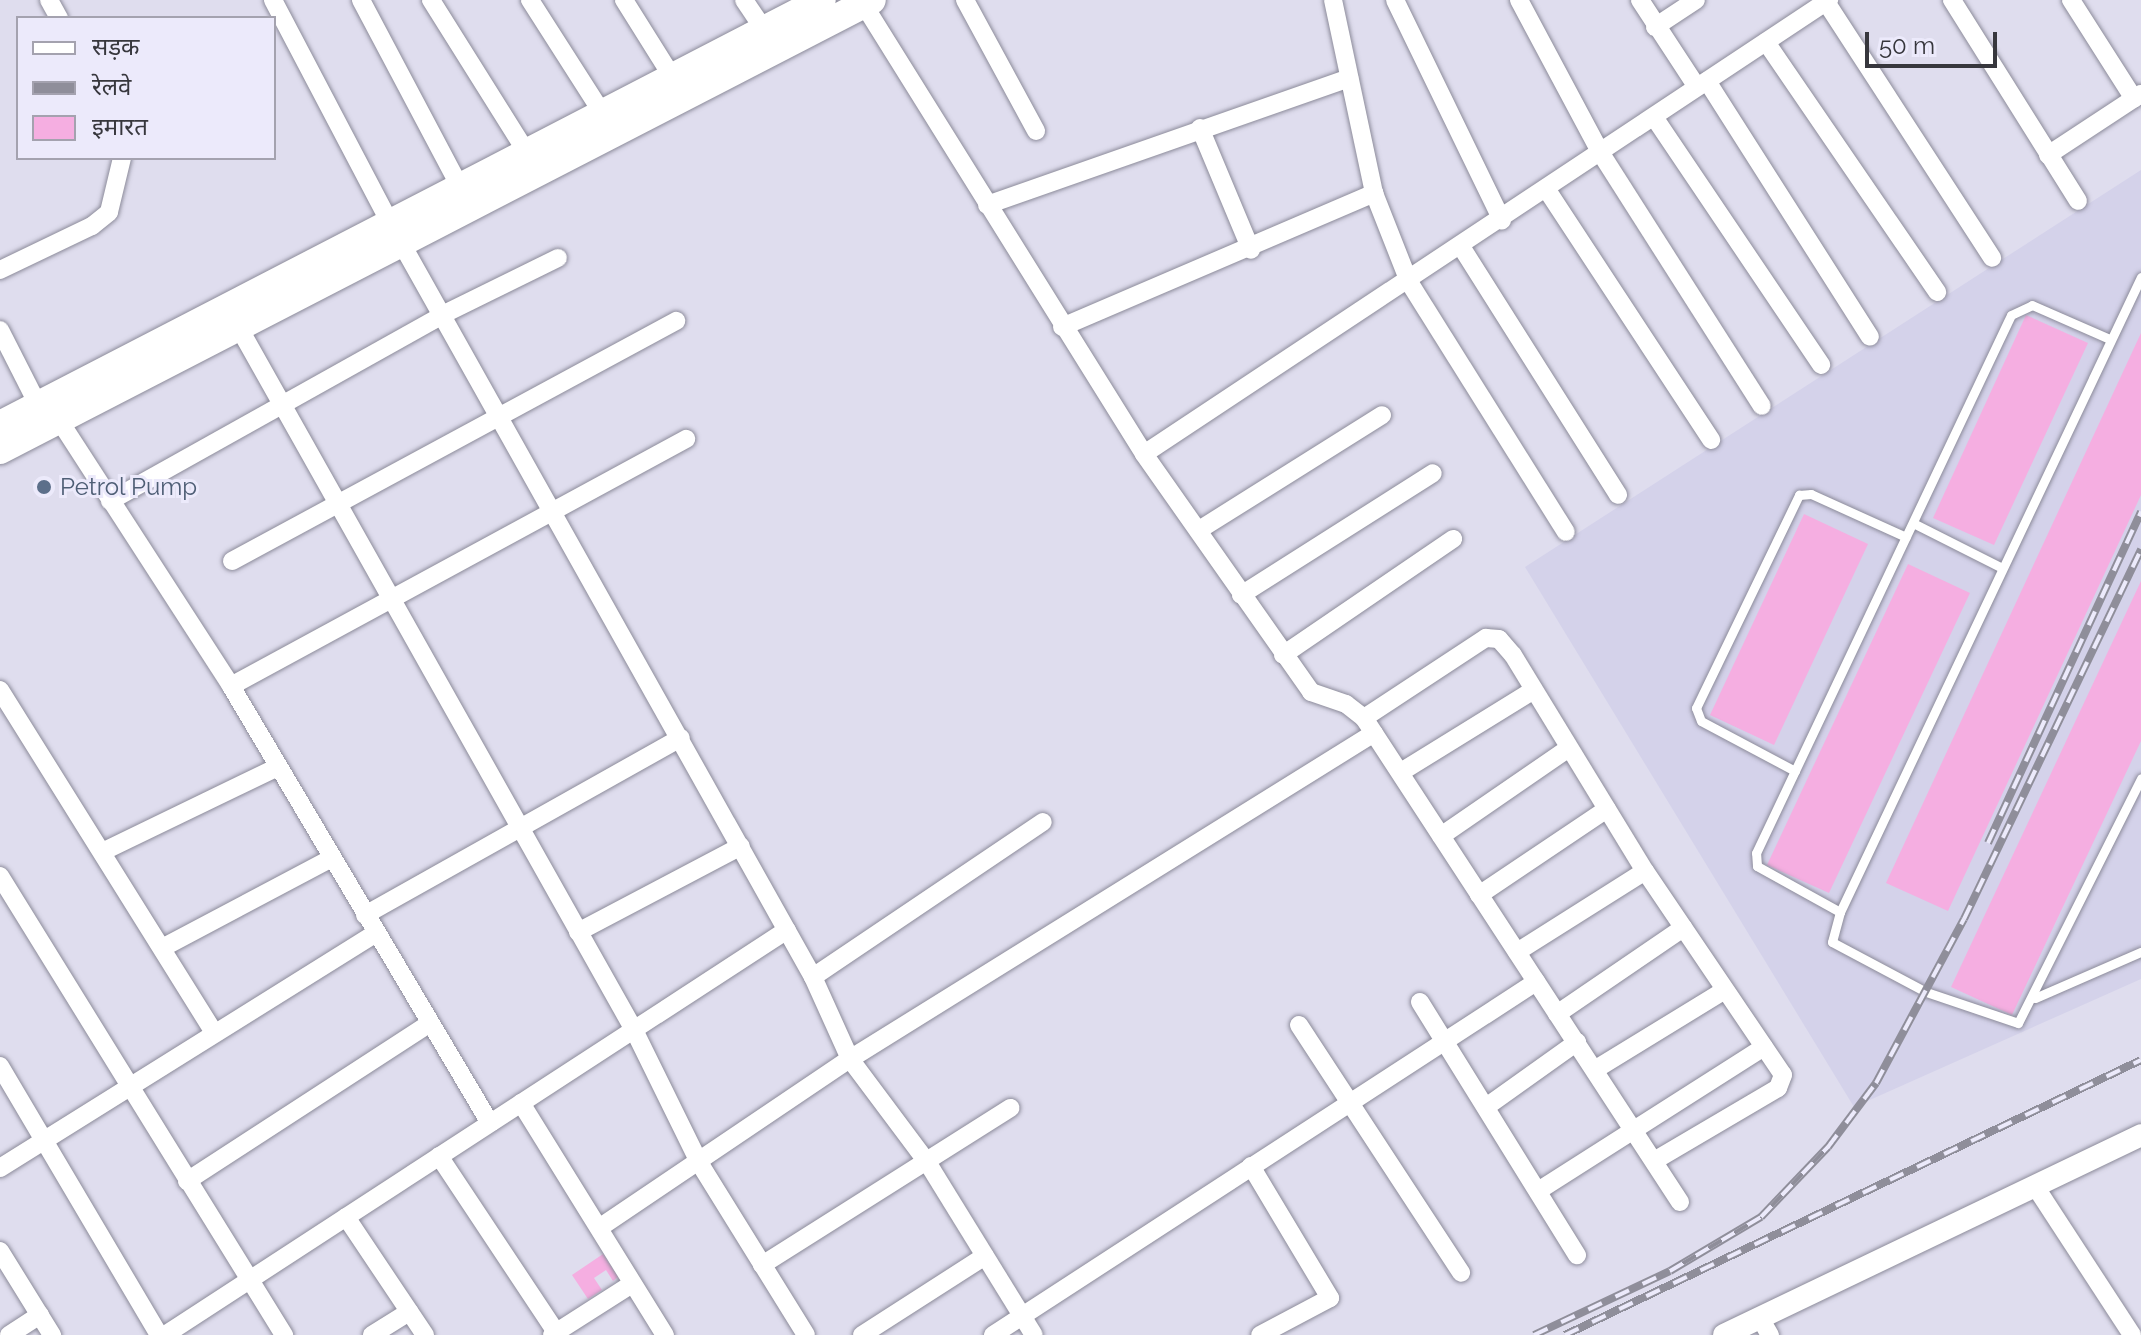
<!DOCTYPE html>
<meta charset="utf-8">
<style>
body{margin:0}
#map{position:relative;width:2141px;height:1335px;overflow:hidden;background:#dfddee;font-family:Raleway,"Noto Sans Devanagari",sans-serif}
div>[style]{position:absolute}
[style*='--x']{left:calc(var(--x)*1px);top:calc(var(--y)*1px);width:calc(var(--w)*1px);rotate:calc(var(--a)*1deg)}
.built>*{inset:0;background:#d4d2ea}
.building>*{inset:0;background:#f5aee1}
.roads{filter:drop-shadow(0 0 2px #8c8b9a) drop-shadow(0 0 2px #8c8b9a)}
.service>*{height:9px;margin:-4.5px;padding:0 4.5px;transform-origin:4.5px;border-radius:4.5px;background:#fff}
.minor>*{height:18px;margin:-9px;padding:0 9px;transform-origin:9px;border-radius:9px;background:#fff}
.tertiary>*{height:22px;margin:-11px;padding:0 11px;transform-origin:11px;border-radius:11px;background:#fff}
.primary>*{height:28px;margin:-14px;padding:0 14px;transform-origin:14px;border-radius:14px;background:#fff}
.rail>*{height:8px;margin-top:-4px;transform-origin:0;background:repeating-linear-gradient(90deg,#eceafb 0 15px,#8f8e9a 0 30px);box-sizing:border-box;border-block:2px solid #8f8e9a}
.dots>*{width:22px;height:22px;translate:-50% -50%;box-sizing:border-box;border:4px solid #eceafb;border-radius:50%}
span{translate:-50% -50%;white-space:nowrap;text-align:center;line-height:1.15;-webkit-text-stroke:6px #eceafb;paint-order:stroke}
.service-label{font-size:24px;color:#4e5e75}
.left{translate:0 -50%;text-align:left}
.legend{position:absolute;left:16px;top:16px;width:260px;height:144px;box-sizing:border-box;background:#eceafb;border:2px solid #a4a2af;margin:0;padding:10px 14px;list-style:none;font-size:24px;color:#37373d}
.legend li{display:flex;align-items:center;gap:16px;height:40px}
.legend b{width:40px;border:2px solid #a4a2af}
.scale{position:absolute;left:1865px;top:32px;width:132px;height:36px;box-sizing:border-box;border:4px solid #37373d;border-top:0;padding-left:10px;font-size:24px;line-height:28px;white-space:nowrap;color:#37373d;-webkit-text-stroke:6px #eceafb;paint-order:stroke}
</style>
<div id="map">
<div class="built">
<i style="clip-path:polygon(2141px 170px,2141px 979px,1854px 1107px,1525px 567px)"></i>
</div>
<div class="building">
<i style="clip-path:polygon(2026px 315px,2088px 343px,1994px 545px,1933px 518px)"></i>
<i style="clip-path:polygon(2141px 333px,2141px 495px,1948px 911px,1886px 883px)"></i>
<i style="clip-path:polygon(1804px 514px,1868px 544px,1774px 745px,1710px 715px)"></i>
<i style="clip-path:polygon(1908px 564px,1970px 593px,1829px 893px,1767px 865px)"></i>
<i style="clip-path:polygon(2141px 581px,2141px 741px,2012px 1015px,1951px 987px)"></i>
<i style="clip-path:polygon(603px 1254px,618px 1277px,613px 1281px,606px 1270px,594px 1278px,602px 1290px,588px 1299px,572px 1275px)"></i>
</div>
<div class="roads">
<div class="service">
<i style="--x:2141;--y:277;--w:703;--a:115.36"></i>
<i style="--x:1840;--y:912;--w:31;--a:105"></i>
<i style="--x:1832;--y:942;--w:106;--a:28"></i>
<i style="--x:1926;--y:992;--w:97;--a:18.6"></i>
<i style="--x:2018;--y:1023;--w:274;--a:-63.3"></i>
<i style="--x:1913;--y:523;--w:100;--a:26.8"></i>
<i style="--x:1795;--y:771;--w:106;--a:-152"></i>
<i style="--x:1701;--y:721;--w:14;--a:-111"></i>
<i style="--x:1696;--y:708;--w:237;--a:-64.2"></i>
<i style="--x:1799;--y:495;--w:12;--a:-5"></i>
<i style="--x:1811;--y:494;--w:104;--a:24.4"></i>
<i style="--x:1840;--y:912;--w:95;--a:-151"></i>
<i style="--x:1757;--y:866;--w:13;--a:-94"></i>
<i style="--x:1756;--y:853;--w:595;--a:-64.64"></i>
<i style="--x:2011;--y:315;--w:23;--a:-25"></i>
<i style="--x:2032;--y:305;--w:85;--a:23.6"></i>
<i style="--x:2035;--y:998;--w:116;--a:-23.5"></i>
</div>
<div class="minor">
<i style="--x:49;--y:0;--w:21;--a:61"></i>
<i style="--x:273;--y:0;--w:252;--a:62.3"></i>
<i style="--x:390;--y:223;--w:865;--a:60.71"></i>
<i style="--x:813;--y:977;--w:90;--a:65.7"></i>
<i style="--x:850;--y:1059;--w:129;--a:53.2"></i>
<i style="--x:927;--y:1162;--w:203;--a:58.3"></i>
<i style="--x:361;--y:0;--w:212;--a:62.1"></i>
<i style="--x:431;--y:0;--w:181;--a:57.9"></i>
<i style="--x:530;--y:0;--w:135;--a:57.4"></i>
<i style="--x:624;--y:0;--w:92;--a:57.9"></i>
<i style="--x:744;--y:0;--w:37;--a:56"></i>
<i style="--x:965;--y:0;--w:149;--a:61.5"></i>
<i style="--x:1333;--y:0;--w:197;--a:78"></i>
<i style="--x:1374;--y:193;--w:96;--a:68.5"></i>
<i style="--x:1409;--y:282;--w:295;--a:57.9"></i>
<i style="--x:1395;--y:0;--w:245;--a:64.1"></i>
<i style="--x:1519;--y:0;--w:172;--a:61.9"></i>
<i style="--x:1600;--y:152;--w:301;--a:57.5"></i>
<i style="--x:1640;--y:0;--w:104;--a:56.8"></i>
<i style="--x:1952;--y:0;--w:237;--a:57.9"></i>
<i style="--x:2071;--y:0;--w:117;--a:57.5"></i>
<i style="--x:1826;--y:2;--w:305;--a:57"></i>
<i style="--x:864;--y:5;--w:529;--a:58.05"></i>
<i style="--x:1144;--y:454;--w:291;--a:54.9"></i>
<i style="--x:1311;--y:692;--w:37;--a:19"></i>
<i style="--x:1346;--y:704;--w:23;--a:38"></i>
<i style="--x:1364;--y:718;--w:578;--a:56.86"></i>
<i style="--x:1655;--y:27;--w:49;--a:-33.4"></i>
<i style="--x:1766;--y:42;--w:303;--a:55.6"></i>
<i style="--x:1707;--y:81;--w:303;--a:57.5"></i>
<i style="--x:1654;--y:117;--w:299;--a:56"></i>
<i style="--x:1200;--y:128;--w:132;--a:67.3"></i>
<i style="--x:2048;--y:155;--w:111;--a:-33.3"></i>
<i style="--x:1547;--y:190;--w:299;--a:56.7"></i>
<i style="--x:987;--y:205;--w:384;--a:-19.3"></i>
<i style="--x:1462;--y:248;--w:292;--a:57.7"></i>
<i style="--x:0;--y:270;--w:102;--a:-25.6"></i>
<i style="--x:92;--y:226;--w:22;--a:-39"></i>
<i style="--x:109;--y:212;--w:56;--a:-76.5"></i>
<i style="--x:238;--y:326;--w:808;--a:60.64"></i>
<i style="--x:634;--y:1030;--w:149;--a:63.8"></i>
<i style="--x:700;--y:1164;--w:201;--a:58.2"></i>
<i style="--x:1062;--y:327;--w:340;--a:-23.2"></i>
<i style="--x:0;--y:330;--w:84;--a:63.1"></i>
<i style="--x:59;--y:420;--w:317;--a:57.1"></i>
<i style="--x:231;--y:686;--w:508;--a:59.35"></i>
<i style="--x:1144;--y:454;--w:822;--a:-33.54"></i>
<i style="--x:110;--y:501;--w:383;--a:-29.2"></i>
<i style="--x:444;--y:314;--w:127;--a:-26.2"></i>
<i style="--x:1199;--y:530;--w:216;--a:-32.1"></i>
<i style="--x:232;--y:561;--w:505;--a:-28.39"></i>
<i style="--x:1241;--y:595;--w:227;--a:-32.4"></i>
<i style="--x:1283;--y:655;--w:206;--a:-34.3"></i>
<i style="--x:231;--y:686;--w:518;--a:-28.5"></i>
<i style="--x:0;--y:690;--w:404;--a:58"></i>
<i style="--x:1364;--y:718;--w:146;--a:-33.3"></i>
<i style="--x:1486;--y:638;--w:13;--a:4"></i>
<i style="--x:1499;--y:639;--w:21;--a:49"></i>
<i style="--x:1513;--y:655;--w:253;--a:58.6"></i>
<i style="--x:1645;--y:871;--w:246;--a:55.9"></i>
<i style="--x:1783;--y:1075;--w:14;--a:111"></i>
<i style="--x:1778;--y:1088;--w:142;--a:149.5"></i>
<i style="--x:1401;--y:772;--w:156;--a:-31.7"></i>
<i style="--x:1441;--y:836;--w:155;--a:-34.5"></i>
<i style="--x:102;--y:852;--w:195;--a:-25.8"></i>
<i style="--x:0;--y:876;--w:540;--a:58.25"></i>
<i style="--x:1479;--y:895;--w:154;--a:-33.9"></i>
<i style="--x:365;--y:915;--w:362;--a:-29.3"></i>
<i style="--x:578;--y:932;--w:184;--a:-27.8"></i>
<i style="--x:162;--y:948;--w:192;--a:-27.9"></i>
<i style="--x:1517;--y:952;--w:151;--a:-32.3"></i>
<i style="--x:813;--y:977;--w:277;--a:-34"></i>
<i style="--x:1420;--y:1002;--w:298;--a:58.2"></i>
<i style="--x:1557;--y:1014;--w:153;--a:-34.3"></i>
<i style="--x:1299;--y:1025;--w:296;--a:56.8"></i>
<i style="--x:0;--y:1066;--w:312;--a:59.4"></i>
<i style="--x:1596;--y:1069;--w:151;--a:-31.5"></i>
<i style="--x:521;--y:1103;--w:273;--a:58.2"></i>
<i style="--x:1486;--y:1107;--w:112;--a:-35.5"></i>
<i style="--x:439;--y:1156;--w:211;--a:56.4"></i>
<i style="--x:1251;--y:1166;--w:154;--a:59.1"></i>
<i style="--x:1330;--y:1298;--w:79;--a:152.1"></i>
<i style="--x:0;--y:1168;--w:443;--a:-32"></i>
<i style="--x:187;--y:1181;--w:290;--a:-33"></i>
<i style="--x:2035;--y:1186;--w:178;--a:56.9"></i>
<i style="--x:1538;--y:1191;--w:268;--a:-32.5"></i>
<i style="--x:346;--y:1217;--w:142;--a:56.2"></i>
<i style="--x:602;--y:1226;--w:299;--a:-34"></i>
<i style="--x:850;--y:1059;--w:617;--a:-31.89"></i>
<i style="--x:0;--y:1251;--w:99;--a:58.2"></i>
<i style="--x:762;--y:1265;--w:294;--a:-32.3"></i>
<i style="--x:1760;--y:1318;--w:20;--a:60"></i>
<i style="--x:9;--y:1335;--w:37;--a:-33"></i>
<i style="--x:165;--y:1335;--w:742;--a:-33.07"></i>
<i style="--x:372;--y:1335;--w:44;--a:-31.9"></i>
<i style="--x:552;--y:1335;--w:95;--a:-32.5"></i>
<i style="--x:862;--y:1335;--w:146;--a:-32.7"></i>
<i style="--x:993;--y:1335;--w:648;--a:-33.03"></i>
</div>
<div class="tertiary">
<i style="--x:1724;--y:1335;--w:462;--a:-25.6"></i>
</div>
<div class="primary">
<i style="--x:0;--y:425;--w:925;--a:-27.34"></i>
<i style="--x:0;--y:450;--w:981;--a:-27.3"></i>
</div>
</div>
<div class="rail">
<i style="--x:1988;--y:843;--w:365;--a:-65.2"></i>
<i style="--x:1534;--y:1335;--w:150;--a:-25.2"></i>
<i style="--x:1670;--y:1271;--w:106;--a:-30.7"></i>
<i style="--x:1761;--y:1217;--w:97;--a:-46.3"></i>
<i style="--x:1828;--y:1147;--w:80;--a:-53.1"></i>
<i style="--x:1876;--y:1083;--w:186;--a:-61.8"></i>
<i style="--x:1964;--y:919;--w:410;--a:-64.4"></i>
<i style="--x:1565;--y:1335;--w:638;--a:-25.52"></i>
</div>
<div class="dots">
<i style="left:44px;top:487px;background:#5c6f8a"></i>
</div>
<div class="service-label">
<span class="left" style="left:60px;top:487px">Petrol Pump</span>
</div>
<ul class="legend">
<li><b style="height:10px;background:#fff"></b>सड़क</li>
<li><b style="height:10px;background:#8f8e9a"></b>रेलवे</li>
<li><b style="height:22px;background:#f5aee1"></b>इमारत</li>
</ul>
<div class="scale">50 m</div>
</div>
